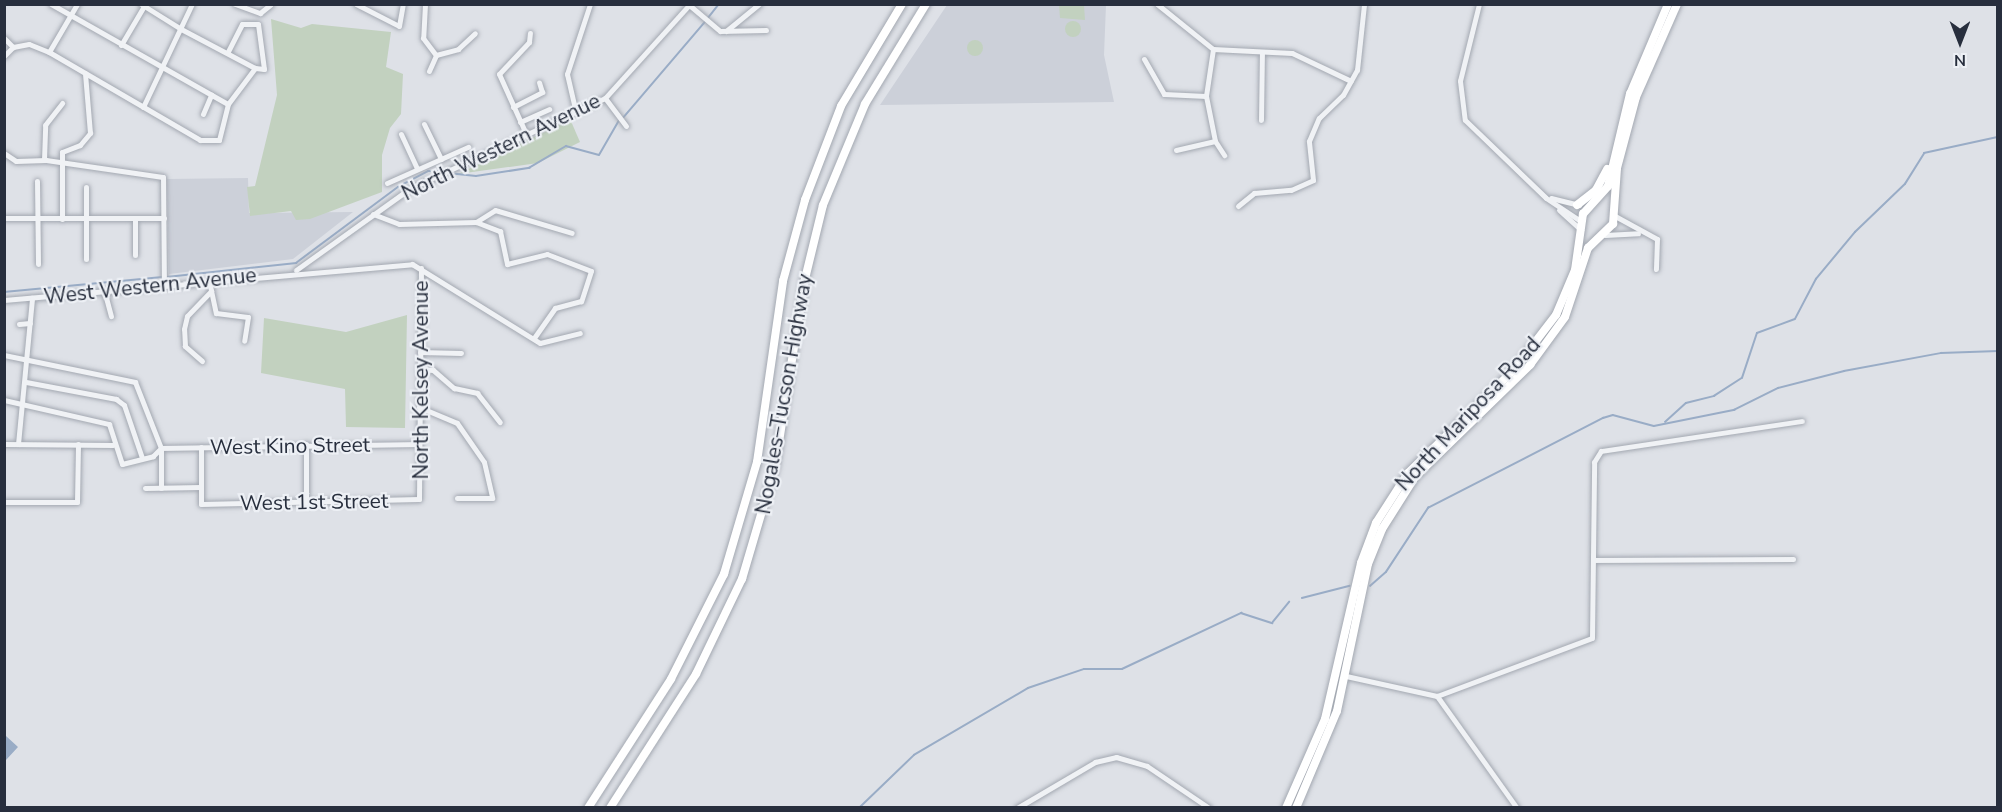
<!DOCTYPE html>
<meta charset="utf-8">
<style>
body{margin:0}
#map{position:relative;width:2002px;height:812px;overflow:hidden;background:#dee1e7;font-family:"Nunito Sans",sans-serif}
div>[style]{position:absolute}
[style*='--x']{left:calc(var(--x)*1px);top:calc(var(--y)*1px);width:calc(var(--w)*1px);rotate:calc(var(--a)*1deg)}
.built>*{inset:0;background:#ccd0d9}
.green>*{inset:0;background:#c2d1bf}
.round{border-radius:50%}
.water>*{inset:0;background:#99acc6}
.stream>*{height:1.5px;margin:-0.75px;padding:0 0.75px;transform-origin:0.75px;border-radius:0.75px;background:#99acc6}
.roads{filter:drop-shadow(0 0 2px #a3a8b1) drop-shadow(0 0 2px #a3a8b1)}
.minor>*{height:5px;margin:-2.5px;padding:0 2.5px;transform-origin:2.5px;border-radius:2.5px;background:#f0f2f5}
.highway>*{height:8px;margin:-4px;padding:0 4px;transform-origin:4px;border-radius:4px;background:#fff}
span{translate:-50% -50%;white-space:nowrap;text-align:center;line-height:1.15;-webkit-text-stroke:4.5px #edf0f5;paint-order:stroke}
.street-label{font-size:21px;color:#272e3d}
.frame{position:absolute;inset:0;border:6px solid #272e3d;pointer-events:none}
.north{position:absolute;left:1930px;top:12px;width:60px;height:60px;-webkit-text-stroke:4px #edf0f5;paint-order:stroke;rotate:180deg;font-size:16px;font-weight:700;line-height:24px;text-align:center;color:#272e3d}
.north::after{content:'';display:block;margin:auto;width:21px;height:27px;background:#272e3d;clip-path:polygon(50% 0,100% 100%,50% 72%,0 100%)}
</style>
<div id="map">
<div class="built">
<i style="clip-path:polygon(947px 5px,1106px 5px,1104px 55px,1114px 102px,880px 105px)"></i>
<i style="clip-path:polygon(248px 178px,249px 213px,353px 212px,293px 259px,169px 274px,167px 179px)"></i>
</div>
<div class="green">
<i style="clip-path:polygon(1059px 5px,1084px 5px,1085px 20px,1060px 18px)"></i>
<i style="clip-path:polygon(271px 19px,301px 28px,312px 24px,391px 32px,386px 67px,403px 74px,401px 114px,390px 128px,382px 155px,382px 192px,310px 219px,296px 220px,291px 211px,250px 216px,247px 187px,255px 186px,277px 95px)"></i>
<i class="round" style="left:1065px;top:21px;width:16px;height:16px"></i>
<i class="round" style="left:967px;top:40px;width:16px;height:16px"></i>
<i style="clip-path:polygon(570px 119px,580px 142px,538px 163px,458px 174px)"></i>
<i style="clip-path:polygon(407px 315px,405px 428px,346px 427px,345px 389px,261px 373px,264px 318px,346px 332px)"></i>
</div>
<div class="water">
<i style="clip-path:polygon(6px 736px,18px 747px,6px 760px,5px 771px)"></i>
</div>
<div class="stream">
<i style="--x:708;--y:18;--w:18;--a:-52"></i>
<i style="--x:623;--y:118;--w:126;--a:-49.5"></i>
<i style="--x:448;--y:173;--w:28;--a:6"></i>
<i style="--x:476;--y:176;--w:54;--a:-8.6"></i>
<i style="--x:529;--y:168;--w:43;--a:-30.7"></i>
<i style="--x:566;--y:146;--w:34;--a:15"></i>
<i style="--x:599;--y:155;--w:39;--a:-60"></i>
<i style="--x:167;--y:277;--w:130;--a:-6.2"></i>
<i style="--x:296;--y:263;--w:127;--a:-36.7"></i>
<i style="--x:398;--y:187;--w:34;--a:-28"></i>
<i style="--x:428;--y:171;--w:12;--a:0"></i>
<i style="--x:4;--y:292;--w:159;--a:-5.4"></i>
<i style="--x:1665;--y:422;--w:28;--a:-42"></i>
<i style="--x:1686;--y:403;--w:29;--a:-14"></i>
<i style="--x:1714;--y:396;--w:33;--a:-33"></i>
<i style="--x:1742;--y:378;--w:47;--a:-71.6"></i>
<i style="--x:1757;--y:333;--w:40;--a:-20.2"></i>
<i style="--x:1795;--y:319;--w:45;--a:-62.3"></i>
<i style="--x:1816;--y:279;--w:61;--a:-50.3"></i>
<i style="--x:1855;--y:232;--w:69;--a:-43.8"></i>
<i style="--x:1905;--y:184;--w:36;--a:-58"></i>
<i style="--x:1924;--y:153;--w:76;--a:-12.2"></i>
<i style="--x:1370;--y:586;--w:21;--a:-41"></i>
<i style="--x:1386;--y:572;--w:77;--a:-56.7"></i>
<i style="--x:1428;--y:508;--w:197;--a:-27.2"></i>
<i style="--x:1603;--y:418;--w:10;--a:-17"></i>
<i style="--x:1613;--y:415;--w:42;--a:15"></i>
<i style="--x:1654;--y:426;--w:82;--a:-11.3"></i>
<i style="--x:1734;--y:410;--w:49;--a:-26.6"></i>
<i style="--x:1778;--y:388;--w:68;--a:-14.4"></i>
<i style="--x:1844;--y:371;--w:99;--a:-10.5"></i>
<i style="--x:1941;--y:353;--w:57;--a:-2"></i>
<i style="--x:1302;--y:598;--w:49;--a:-14.3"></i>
<i style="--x:859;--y:808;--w:76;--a:-43.9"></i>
<i style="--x:914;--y:755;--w:132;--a:-30.4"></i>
<i style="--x:1028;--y:688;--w:59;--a:-18.7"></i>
<i style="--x:1084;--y:669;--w:38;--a:0"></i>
<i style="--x:1122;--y:669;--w:132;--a:-25.2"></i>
<i style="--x:1241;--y:613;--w:33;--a:18"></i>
<i style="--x:1272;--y:623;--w:27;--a:-51"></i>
</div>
<div class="roads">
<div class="minor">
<i style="--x:51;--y:4;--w:203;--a:29.5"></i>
<i style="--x:141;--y:4;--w:47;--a:32"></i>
<i style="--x:181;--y:29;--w:84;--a:27.8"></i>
<i style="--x:255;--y:68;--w:9;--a:6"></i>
<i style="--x:264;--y:69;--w:45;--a:-97.6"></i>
<i style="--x:258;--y:24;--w:16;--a:180"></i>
<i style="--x:242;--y:24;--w:31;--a:117"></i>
<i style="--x:235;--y:4;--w:27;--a:20"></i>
<i style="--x:260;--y:13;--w:14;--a:-39"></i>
<i style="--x:356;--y:4;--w:48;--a:27.1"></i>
<i style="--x:399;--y:26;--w:22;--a:-80"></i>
<i style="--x:425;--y:4;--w:34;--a:93"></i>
<i style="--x:423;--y:38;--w:21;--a:53"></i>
<i style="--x:436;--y:55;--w:23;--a:-15"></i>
<i style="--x:458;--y:49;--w:23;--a:-43"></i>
<i style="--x:688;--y:4;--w:42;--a:40.2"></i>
<i style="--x:720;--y:31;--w:46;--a:-1.2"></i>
<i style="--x:1157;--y:4;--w:72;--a:38.8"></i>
<i style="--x:1213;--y:49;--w:79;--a:2.9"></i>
<i style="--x:1292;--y:53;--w:65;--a:25.4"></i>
<i style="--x:1479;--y:4;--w:79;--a:103.9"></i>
<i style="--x:1460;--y:81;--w:39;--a:83"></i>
<i style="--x:1465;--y:120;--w:112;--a:43.9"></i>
<i style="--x:1546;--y:198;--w:43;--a:33.7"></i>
<i style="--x:726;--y:31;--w:43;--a:-39.3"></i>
<i style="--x:4;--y:38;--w:13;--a:45"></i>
<i style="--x:13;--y:47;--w:16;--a:-11"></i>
<i style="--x:29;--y:44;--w:22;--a:22"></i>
<i style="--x:49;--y:52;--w:175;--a:30.2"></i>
<i style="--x:200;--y:140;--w:19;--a:0"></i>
<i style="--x:219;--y:140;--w:37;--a:-76"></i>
<i style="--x:228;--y:104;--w:45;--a:-53.1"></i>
<i style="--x:121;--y:45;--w:45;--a:-59.5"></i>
<i style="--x:1213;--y:49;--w:48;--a:98.5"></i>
<i style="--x:1206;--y:96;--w:46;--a:78.7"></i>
<i style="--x:1215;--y:141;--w:17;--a:57"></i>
<i style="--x:49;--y:52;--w:56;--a:-59.7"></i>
<i style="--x:4;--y:56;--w:13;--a:-45"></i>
<i style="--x:1144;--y:59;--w:40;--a:60.3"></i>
<i style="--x:1164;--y:94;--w:42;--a:2.7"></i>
<i style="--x:429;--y:71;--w:17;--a:-66"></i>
<i style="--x:605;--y:98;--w:35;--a:53"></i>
<i style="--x:143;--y:107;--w:114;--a:-64.6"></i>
<i style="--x:513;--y:107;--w:33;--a:-27"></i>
<i style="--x:542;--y:92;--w:10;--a:-107"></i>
<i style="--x:576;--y:113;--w:40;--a:-103"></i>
<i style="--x:567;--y:74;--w:74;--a:-71.8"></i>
<i style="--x:203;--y:114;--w:21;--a:-67"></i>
<i style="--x:1261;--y:120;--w:68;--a:-89.2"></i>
<i style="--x:520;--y:122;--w:32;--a:-24"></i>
<i style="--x:424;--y:124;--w:39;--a:64"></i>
<i style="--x:401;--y:134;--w:38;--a:65"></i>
<i style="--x:527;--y:136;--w:68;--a:-114.3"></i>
<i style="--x:499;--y:74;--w:44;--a:-46.8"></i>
<i style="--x:529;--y:42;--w:9;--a:-84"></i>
<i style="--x:1176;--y:150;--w:40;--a:-13"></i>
<i style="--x:4;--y:153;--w:14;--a:34"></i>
<i style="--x:16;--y:161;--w:30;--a:-2"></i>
<i style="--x:46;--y:160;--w:118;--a:8.3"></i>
<i style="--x:163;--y:177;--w:106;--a:89.5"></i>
<i style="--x:44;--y:160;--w:35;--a:-88"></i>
<i style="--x:45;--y:125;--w:28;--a:-52"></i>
<i style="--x:37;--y:181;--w:83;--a:89.3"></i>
<i style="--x:387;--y:183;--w:89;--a:-24"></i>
<i style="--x:86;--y:187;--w:72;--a:90"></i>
<i style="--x:1551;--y:198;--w:29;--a:14"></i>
<i style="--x:1238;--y:206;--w:21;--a:-39"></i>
<i style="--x:1254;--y:193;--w:37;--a:-5"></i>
<i style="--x:1291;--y:190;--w:24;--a:-24"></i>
<i style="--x:1313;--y:180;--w:39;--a:-96"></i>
<i style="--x:1309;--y:141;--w:25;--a:-67"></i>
<i style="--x:1319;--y:118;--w:33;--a:-44"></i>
<i style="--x:1343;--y:95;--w:29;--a:-61"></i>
<i style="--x:1357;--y:70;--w:66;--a:-83.9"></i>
<i style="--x:1559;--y:210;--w:30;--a:42"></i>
<i style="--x:373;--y:214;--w:28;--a:21"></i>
<i style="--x:399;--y:224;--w:77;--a:-1.5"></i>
<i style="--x:476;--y:222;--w:22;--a:-32"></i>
<i style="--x:495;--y:210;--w:80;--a:16.6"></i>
<i style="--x:1615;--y:216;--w:48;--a:28.7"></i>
<i style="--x:1657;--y:239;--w:30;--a:92"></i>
<i style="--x:4;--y:218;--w:160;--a:0"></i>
<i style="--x:62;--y:219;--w:67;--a:-90"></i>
<i style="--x:62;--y:152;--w:19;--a:-21"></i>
<i style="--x:80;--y:145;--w:16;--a:-50"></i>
<i style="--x:90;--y:133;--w:60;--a:-94.8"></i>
<i style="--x:476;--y:222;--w:26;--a:21"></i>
<i style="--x:500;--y:231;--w:34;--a:78"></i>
<i style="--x:507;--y:264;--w:41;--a:-14"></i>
<i style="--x:547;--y:254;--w:47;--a:21.1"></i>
<i style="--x:591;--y:271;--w:32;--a:108"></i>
<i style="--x:581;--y:301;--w:27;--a:165"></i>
<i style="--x:555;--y:308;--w:37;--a:125"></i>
<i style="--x:1605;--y:235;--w:33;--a:-3"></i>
<i style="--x:135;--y:255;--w:36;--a:-90"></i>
<i style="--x:296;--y:270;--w:139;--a:-35.6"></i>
<i style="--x:409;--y:189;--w:216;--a:-24.9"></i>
<i style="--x:605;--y:98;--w:127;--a:-47.9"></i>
<i style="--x:209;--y:281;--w:33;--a:78"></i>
<i style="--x:216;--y:313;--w:32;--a:7"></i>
<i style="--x:248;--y:317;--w:24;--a:99"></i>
<i style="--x:104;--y:290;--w:27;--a:75"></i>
<i style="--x:4;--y:300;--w:410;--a:-5"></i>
<i style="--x:412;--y:264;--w:150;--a:31.7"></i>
<i style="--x:540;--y:343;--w:41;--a:-14"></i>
<i style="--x:19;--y:324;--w:11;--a:-5"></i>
<i style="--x:420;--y:352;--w:41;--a:1.4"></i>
<i style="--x:4;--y:355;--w:134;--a:11.6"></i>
<i style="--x:135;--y:382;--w:71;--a:68.5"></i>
<i style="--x:161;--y:448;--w:40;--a:90"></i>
<i style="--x:202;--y:361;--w:23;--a:-139"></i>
<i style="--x:185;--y:346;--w:17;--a:-93"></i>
<i style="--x:184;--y:329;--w:13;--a:-77"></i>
<i style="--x:187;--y:316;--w:35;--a:-46"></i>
<i style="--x:419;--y:369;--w:14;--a:4"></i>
<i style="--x:433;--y:370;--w:28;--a:41"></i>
<i style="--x:454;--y:388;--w:24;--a:12"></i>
<i style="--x:477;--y:393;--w:37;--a:52"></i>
<i style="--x:26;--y:382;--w:92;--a:10.7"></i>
<i style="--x:116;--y:399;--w:10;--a:37"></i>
<i style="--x:124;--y:405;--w:56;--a:71.2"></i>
<i style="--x:4;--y:400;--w:108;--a:12.9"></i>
<i style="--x:109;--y:424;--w:42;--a:72"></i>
<i style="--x:122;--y:464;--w:32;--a:-14"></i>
<i style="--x:153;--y:456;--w:11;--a:-45"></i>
<i style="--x:419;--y:407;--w:41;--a:22.8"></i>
<i style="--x:457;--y:423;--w:47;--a:55.3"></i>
<i style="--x:484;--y:462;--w:37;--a:77"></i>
<i style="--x:492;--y:498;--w:35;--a:180"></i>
<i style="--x:4;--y:444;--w:109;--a:0.5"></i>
<i style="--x:18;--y:444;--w:147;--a:-84.5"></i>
<i style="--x:306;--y:444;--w:59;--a:90"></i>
<i style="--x:201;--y:447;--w:57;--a:90"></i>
<i style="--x:201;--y:504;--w:218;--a:-1.3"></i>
<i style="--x:419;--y:499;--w:231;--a:-89.5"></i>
<i style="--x:161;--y:448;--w:258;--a:-0.9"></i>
<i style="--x:145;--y:488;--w:56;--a:-1"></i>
<i style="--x:4;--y:502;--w:73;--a:0"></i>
<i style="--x:77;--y:502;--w:58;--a:-89"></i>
<i style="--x:1594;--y:560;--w:199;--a:-0.3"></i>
<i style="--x:1346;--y:676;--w:93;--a:12.4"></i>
<i style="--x:1437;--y:696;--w:165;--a:-20.5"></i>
<i style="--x:1592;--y:638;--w:176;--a:-89.3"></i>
<i style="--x:1594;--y:462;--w:13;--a:-58"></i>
<i style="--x:1601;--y:451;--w:203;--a:-8.5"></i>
<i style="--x:1437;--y:696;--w:138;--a:54.5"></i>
<i style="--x:1017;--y:808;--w:91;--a:-30.5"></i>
<i style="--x:1095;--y:762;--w:22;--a:-13"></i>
<i style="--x:1116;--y:757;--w:32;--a:16"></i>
<i style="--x:1147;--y:766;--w:75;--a:34.1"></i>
</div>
<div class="highway">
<i style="--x:1577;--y:205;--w:24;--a:-38"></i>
<i style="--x:1596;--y:190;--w:24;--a:-62"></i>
<i style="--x:588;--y:808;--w:153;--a:-57.2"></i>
<i style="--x:671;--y:679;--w:118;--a:-63.2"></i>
<i style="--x:724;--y:574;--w:117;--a:-73.6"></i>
<i style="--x:757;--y:462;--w:183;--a:-81.8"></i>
<i style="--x:783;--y:281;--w:84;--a:-74.8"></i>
<i style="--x:805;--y:200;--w:101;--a:-69"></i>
<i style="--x:841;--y:106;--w:119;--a:-59.1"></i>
<i style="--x:610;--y:808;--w:159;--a:-57.3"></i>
<i style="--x:696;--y:674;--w:106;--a:-64.2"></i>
<i style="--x:742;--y:579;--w:117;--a:-73.6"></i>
<i style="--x:775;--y:467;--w:186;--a:-81"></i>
<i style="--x:804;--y:283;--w:80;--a:-76.3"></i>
<i style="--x:823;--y:205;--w:109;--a:-67.4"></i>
<i style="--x:865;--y:104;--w:117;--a:-58.6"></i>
<i style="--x:1286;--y:808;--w:97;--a:-66.3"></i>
<i style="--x:1325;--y:719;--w:160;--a:-77"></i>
<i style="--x:1361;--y:563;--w:43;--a:-69.4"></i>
<i style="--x:1376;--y:523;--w:59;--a:-57.4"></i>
<i style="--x:1408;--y:473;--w:146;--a:-44.2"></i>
<i style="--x:1513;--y:371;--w:71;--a:-52.5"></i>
<i style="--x:1556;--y:315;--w:49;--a:-67.1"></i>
<i style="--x:1575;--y:270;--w:57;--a:-81.9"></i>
<i style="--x:1583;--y:214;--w:38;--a:-48"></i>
<i style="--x:1608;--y:186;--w:95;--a:-76.6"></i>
<i style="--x:1630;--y:94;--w:98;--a:-67.1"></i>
<i style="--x:1296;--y:808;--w:105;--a:-67.1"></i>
<i style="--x:1337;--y:711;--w:150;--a:-78.1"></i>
<i style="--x:1368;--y:564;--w:38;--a:-68"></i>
<i style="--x:1382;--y:529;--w:62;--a:-57.6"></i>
<i style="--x:1415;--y:477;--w:161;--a:-44.2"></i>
<i style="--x:1530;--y:365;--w:59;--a:-53.9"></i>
<i style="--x:1565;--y:317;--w:73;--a:-71.6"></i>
<i style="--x:1588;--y:248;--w:35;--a:-44"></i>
<i style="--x:1613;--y:224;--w:56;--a:-85.9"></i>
<i style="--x:1617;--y:168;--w:73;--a:-75"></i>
<i style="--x:1636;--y:97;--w:102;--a:-66.2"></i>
</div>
</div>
<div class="street-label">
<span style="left:501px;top:147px;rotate:-26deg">North Western Avenue</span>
<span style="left:150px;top:286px;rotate:-6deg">West Western Avenue</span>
<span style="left:421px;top:380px;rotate:-90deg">North Kelsey Avenue</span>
<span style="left:784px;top:394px;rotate:-80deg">Nogales–Tucson Highway</span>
<span style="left:1468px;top:414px;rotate:-47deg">North Mariposa Road</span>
<span style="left:290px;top:446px;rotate:-1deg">West Kino Street</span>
<span style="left:314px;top:502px;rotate:-1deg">West 1st Street</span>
</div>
<div class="frame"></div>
<div class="north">N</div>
</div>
